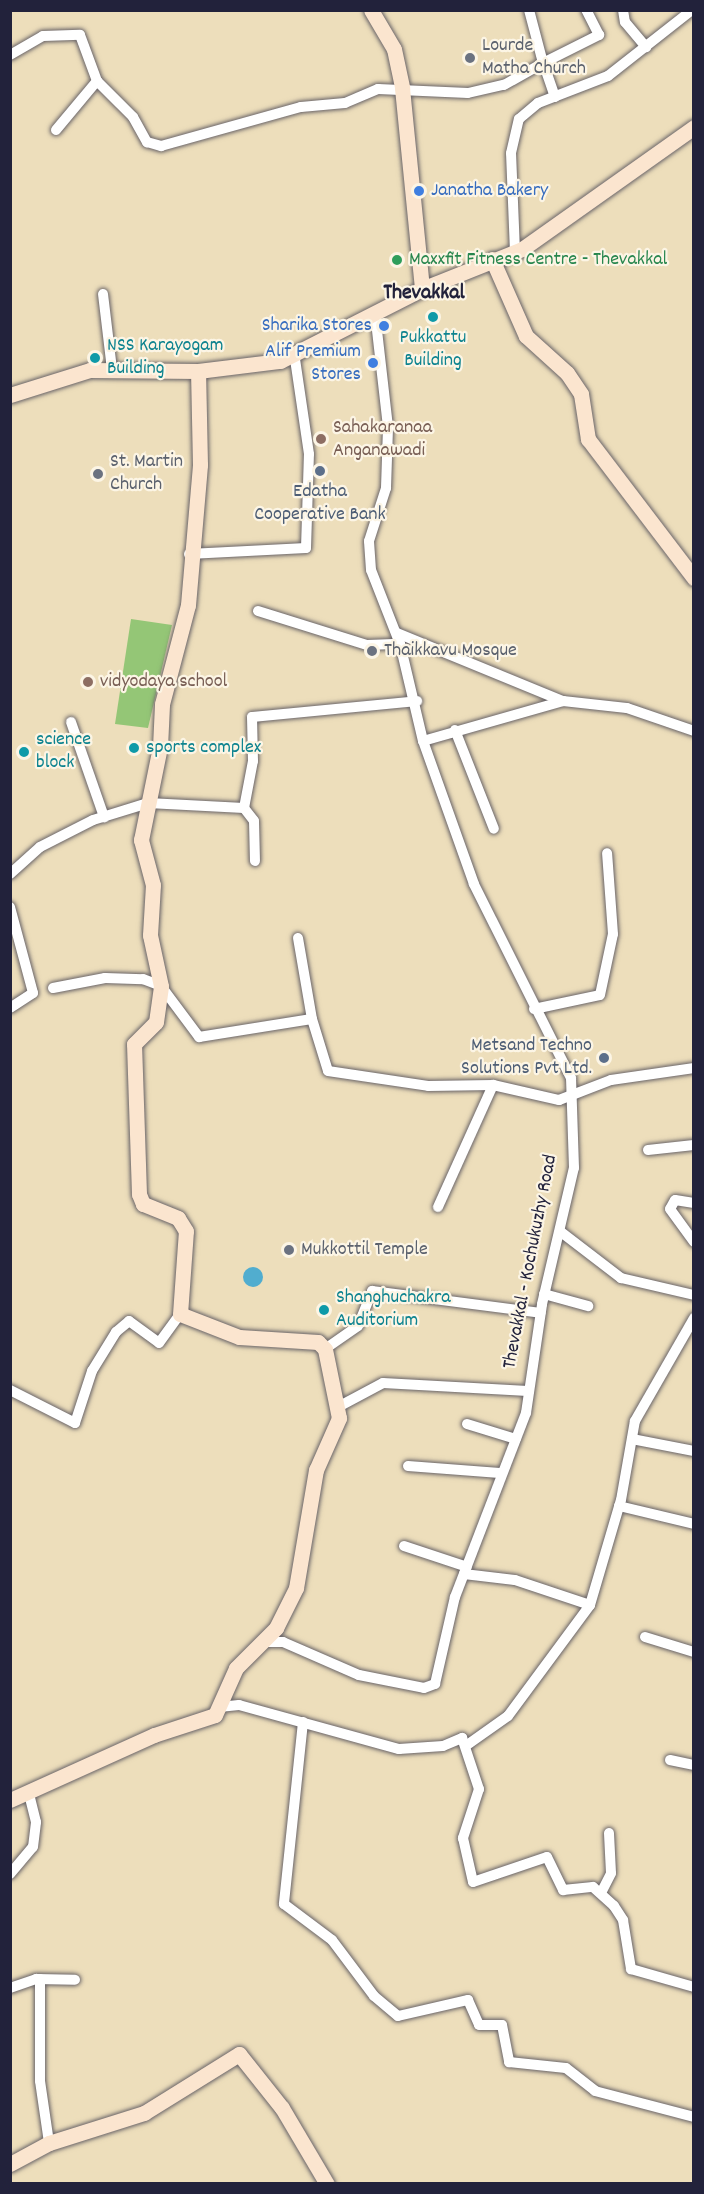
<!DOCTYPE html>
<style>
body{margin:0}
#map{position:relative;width:704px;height:2194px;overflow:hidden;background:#eddebb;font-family:Dekko,sans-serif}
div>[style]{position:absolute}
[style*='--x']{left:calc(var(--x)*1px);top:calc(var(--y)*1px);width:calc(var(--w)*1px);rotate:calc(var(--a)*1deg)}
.green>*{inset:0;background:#94c676}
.water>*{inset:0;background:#51adcf}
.round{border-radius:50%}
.roads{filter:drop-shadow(0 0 2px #696468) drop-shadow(0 0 2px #696468)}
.street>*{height:10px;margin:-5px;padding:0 5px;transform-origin:5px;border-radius:5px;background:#fff}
.secondary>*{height:15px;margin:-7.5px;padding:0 7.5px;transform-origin:7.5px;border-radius:7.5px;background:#fbe5cf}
.dots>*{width:16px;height:16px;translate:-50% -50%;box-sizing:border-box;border:3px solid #fcf5e5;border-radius:50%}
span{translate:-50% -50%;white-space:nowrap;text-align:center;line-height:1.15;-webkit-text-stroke:4.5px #fcf5e5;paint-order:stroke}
.worship-label{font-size:20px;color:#5b616d}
.left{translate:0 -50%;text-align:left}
.shop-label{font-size:20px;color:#366cbe}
.right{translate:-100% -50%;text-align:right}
.leisure-label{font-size:20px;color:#27864d}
.culture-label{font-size:20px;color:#0d838f}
.education-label{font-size:20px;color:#785e54}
.service-label{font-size:20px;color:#4e5e75}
.street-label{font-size:20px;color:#22223b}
.quarter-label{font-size:22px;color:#22223b;font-weight:700}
.frame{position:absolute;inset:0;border:12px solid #22223b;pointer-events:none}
</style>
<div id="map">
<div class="green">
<i style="clip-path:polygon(131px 619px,172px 625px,148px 728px,115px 724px)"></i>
</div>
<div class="water">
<i class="round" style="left:243px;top:1267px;width:20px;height:20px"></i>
</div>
<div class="roads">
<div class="street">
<i style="--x:623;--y:10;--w:12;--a:81"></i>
<i style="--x:625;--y:22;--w:33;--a:50"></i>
<i style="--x:10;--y:55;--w:38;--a:-30"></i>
<i style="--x:43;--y:36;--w:37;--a:-2"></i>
<i style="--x:80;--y:35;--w:49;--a:69.7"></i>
<i style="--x:97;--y:81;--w:51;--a:45"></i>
<i style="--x:133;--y:117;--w:29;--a:61"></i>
<i style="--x:147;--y:142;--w:15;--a:16"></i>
<i style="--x:161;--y:146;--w:145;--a:-15.6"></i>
<i style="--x:301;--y:107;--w:44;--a:-5.2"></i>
<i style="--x:345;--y:103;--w:36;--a:-23"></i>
<i style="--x:378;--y:89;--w:90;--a:2.5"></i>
<i style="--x:468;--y:93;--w:37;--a:-13"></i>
<i style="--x:504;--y:85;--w:45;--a:-29.4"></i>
<i style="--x:543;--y:63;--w:55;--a:-104.8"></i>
<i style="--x:555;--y:97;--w:36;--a:-109"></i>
<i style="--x:543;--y:63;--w:63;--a:-26.6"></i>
<i style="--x:599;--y:35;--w:28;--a:-117"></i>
<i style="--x:56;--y:130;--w:64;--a:-50.1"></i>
<i style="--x:515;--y:252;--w:99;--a:-92.3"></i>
<i style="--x:511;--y:153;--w:35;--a:-77"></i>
<i style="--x:519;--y:119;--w:25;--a:-40"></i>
<i style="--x:538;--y:103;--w:75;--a:-21.1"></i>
<i style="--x:608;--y:76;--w:107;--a:-38.2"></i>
<i style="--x:103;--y:294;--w:77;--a:83.2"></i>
<i style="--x:189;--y:554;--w:117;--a:-2.9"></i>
<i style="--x:306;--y:548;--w:94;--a:-88.2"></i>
<i style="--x:309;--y:454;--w:102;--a:-98.4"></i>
<i style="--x:258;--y:611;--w:114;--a:17.3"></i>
<i style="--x:367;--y:645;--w:33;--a:-2"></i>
<i style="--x:397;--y:633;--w:179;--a:22.3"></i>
<i style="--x:71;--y:722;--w:101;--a:70.8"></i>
<i style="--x:455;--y:730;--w:106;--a:68.5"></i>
<i style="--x:423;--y:741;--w:146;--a:-15.9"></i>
<i style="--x:563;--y:701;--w:64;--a:6.2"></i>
<i style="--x:627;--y:708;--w:71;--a:18.9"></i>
<i style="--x:244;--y:808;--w:48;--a:-79.2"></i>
<i style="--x:253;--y:761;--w:44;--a:-91.3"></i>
<i style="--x:252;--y:717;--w:166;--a:-5.5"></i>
<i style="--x:10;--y:874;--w:40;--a:-42"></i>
<i style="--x:40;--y:847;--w:59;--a:-27"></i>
<i style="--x:93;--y:820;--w:58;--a:-17.2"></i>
<i style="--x:148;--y:803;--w:96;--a:3"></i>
<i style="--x:244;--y:808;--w:16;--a:52"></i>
<i style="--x:254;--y:821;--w:40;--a:88.6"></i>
<i style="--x:10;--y:907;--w:89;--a:75"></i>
<i style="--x:33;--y:993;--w:27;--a:147"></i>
<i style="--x:298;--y:938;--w:82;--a:80.2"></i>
<i style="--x:53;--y:988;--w:53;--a:-10.9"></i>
<i style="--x:105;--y:978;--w:38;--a:2"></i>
<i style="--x:143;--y:979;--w:19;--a:21"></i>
<i style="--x:161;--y:986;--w:64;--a:53.3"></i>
<i style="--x:199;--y:1037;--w:114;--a:-9.1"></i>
<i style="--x:312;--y:1019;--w:54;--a:72.9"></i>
<i style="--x:328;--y:1071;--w:101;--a:8.5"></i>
<i style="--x:428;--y:1086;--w:65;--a:-0.9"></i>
<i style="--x:493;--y:1085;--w:68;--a:12.8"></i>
<i style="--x:559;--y:1100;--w:56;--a:-21"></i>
<i style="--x:611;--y:1080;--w:84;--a:-8.2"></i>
<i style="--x:534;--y:1009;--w:67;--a:-12"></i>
<i style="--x:600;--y:995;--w:62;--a:-78"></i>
<i style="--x:613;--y:934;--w:81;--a:-94.2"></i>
<i style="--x:648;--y:1150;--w:46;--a:-6.2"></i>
<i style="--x:694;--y:1203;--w:19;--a:-171"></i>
<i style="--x:675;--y:1200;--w:10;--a:119"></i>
<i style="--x:670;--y:1209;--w:41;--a:54"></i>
<i style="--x:438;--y:1207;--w:134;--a:-65.7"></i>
<i style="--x:561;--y:1232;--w:76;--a:37.5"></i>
<i style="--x:621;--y:1278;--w:75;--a:13.1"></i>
<i style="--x:544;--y:1294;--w:46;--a:15.3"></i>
<i style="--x:325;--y:1349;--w:40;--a:-34.9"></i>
<i style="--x:358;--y:1326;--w:38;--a:-68"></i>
<i style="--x:372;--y:1291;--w:170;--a:7.4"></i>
<i style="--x:10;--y:1390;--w:73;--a:26.9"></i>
<i style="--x:75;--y:1423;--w:55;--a:-71.9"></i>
<i style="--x:92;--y:1371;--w:46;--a:-58.4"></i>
<i style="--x:116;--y:1332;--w:17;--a:-40"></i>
<i style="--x:129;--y:1321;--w:37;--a:36"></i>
<i style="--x:159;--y:1343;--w:36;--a:-54"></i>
<i style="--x:338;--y:1407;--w:51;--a:-28.1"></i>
<i style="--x:383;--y:1383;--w:145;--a:3.2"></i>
<i style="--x:467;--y:1424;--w:51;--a:17"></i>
<i style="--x:632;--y:1439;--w:63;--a:11"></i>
<i style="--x:408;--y:1466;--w:92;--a:4.4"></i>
<i style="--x:619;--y:1506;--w:77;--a:13.5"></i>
<i style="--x:404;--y:1546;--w:66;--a:18.4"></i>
<i style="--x:464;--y:1574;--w:51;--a:6.7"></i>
<i style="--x:515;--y:1580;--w:79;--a:18.4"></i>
<i style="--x:645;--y:1637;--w:51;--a:17"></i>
<i style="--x:263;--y:1642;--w:20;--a:0"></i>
<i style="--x:283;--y:1642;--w:83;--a:23.5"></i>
<i style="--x:359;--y:1675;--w:66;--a:11.3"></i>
<i style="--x:424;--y:1688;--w:12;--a:-20"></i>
<i style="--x:435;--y:1684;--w:89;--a:-77.1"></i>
<i style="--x:455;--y:1597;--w:197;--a:-68.9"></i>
<i style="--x:526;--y:1413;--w:110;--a:-81.6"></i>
<i style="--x:542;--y:1304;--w:140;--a:-76.8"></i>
<i style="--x:574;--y:1168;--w:90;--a:-91.9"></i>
<i style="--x:571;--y:1078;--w:217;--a:-116.6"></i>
<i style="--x:474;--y:884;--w:152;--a:-109.6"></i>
<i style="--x:423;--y:741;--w:100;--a:-103.3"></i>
<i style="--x:400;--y:644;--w:79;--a:-111.4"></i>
<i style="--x:371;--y:570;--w:29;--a:-94"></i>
<i style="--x:369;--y:541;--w:56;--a:-72.2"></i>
<i style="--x:386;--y:488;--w:61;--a:-88.1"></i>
<i style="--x:388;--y:427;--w:115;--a:-96.5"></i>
<i style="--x:219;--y:1707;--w:20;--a:-6"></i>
<i style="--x:239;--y:1705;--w:166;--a:15.4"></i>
<i style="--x:399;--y:1749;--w:44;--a:-3.9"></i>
<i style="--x:443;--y:1746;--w:21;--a:-23"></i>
<i style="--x:462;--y:1738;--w:54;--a:71.6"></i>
<i style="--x:479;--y:1789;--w:52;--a:108.1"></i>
<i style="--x:463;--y:1838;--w:45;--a:77.2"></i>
<i style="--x:473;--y:1882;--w:78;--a:-18.7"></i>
<i style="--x:547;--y:1857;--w:37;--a:64"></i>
<i style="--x:563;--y:1890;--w:30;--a:-6"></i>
<i style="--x:593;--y:1887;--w:28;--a:42"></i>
<i style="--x:614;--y:1906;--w:17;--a:57"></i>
<i style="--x:623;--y:1920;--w:50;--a:80.7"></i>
<i style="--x:631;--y:1969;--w:66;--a:15.9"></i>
<i style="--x:303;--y:1722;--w:183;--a:96"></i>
<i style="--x:284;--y:1904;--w:60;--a:36.9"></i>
<i style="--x:332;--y:1940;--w:70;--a:53.1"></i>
<i style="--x:374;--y:1996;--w:31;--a:40"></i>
<i style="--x:398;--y:2016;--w:72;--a:-12.9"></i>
<i style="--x:468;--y:2000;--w:27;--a:66"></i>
<i style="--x:479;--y:2025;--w:23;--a:0"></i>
<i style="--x:502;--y:2025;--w:38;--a:79"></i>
<i style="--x:509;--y:2062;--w:57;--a:6"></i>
<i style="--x:566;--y:2068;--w:37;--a:38"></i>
<i style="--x:595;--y:2091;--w:102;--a:14.7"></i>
<i style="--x:467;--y:1745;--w:50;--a:-35.3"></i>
<i style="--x:508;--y:1716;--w:138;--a:-53.5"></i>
<i style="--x:590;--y:1605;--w:109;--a:-73.6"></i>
<i style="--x:621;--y:1500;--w:80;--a:-80"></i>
<i style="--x:635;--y:1421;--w:119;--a:-60.2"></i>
<i style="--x:670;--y:1760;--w:25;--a:12"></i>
<i style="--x:10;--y:1874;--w:35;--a:-50"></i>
<i style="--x:33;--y:1847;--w:25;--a:-83"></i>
<i style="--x:36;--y:1822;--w:32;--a:-104"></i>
<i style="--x:601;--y:1893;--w:22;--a:-63"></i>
<i style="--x:611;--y:1873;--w:40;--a:-92.9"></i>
<i style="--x:40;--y:1979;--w:102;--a:90"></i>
<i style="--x:40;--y:2081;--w:63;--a:81.7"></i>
<i style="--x:10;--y:1988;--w:28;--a:-19"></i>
<i style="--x:36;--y:1979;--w:39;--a:1"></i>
</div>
<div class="secondary">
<i style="--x:371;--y:10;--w:45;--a:59.5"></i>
<i style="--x:394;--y:49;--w:40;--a:78"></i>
<i style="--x:402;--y:88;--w:202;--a:84.3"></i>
<i style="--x:492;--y:259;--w:84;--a:66.2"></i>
<i style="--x:526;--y:336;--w:55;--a:42.1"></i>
<i style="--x:567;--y:373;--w:25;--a:56"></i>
<i style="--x:581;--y:394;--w:46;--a:81.2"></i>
<i style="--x:588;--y:439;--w:175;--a:52.7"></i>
<i style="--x:10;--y:395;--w:84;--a:-17.4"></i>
<i style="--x:90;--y:370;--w:108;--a:0.5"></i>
<i style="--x:198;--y:371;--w:83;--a:-7"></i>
<i style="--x:280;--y:361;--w:159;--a:-26.9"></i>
<i style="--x:422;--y:289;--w:108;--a:-21.8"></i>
<i style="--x:522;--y:249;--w:211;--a:-35.3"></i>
<i style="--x:10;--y:1800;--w:158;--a:-24.3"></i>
<i style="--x:154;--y:1735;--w:64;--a:-18.2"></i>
<i style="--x:215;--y:1715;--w:51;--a:-65.9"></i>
<i style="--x:236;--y:1668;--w:57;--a:-45"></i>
<i style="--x:276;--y:1628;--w:45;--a:-63.4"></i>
<i style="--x:296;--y:1588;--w:120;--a:-80.4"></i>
<i style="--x:316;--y:1470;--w:57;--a:-66.1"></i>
<i style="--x:339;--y:1418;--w:70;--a:-101.5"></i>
<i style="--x:325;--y:1349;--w:10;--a:-135"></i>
<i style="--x:318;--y:1342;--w:79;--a:-176.4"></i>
<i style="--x:239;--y:1337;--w:63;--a:-158.7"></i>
<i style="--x:180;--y:1314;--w:83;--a:-85.9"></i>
<i style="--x:186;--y:1231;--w:15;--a:-122"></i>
<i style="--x:178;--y:1218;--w:38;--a:-158"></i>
<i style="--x:143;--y:1204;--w:11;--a:-112"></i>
<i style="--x:139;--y:1194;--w:150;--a:-91.9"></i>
<i style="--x:134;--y:1044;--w:31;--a:-45"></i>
<i style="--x:156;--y:1022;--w:36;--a:-82"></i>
<i style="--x:161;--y:986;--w:52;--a:-102.2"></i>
<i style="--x:150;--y:935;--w:50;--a:-86.6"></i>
<i style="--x:153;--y:885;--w:47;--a:-104.9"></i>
<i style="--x:141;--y:840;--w:95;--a:-78.5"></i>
<i style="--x:160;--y:747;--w:43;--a:-87.3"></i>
<i style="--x:162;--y:704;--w:102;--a:-75.3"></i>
<i style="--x:188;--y:605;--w:141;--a:-85.1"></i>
<i style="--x:200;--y:465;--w:94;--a:-91.2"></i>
<i style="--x:10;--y:2164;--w:44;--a:-28.3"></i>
<i style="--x:49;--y:2143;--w:100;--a:-17.5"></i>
<i style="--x:144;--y:2113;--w:112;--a:-31.8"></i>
<i style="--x:239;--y:2054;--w:69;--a:51.5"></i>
<i style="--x:282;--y:2108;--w:88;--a:59.4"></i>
</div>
</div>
<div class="dots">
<i style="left:470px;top:58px;background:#6b7280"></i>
<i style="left:419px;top:191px;background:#3f7fe0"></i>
<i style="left:397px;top:260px;background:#2e9e5b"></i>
<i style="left:433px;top:317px;background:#0f9aa8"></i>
<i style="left:384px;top:326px;background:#3f7fe0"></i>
<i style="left:95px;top:358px;background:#0f9aa8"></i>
<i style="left:373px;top:363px;background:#3f7fe0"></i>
<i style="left:321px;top:439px;background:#8d6e63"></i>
<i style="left:320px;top:471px;background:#5c6f8a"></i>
<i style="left:98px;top:474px;background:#6b7280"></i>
<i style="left:372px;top:651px;background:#6b7280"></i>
<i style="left:88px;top:682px;background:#8d6e63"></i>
<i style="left:134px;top:748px;background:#0f9aa8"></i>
<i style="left:24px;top:752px;background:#0f9aa8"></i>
<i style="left:604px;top:1058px;background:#5c6f8a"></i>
<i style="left:289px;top:1250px;background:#6b7280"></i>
<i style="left:324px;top:1310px;background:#0f9aa8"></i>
</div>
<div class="worship-label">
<span class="left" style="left:482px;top:58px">Lourde<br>Matha Church</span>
<span class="left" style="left:110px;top:474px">St. Martin<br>Church</span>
<span class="left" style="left:384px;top:651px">Thaikkavu Mosque</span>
<span class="left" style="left:301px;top:1250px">Mukkottil Temple</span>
</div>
<div class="shop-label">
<span class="left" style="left:431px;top:191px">Janatha Bakery</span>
<span class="right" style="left:372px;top:326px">Sharika Stores</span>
<span class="right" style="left:361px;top:364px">Alif Premium<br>Stores</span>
</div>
<div class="leisure-label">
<span class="left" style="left:409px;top:260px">Maxxfit Fitness Centre - Thevakkal</span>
</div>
<div class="culture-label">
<span style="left:433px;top:350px">Pukkattu<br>Building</span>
<span class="left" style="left:107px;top:358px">NSS Karayogam<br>Building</span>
<span class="left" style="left:36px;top:752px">science<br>block</span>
<span class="left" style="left:146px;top:748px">sports complex</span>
<span class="left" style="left:336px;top:1310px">Shanghuchakra<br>Auditorium</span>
</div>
<div class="education-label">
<span class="left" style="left:333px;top:440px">Sahakaranaa<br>Anganawadi</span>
<span class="left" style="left:100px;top:682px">vidyodaya school</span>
</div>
<div class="service-label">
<span style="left:320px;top:504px">Edatha<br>Cooperative Bank</span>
<span class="right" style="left:592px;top:1058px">Metsand Techno<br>Solutions Pvt Ltd.</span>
</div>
<div class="street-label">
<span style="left:531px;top:1262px;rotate:-79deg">Thevakkal - Kochukuzhy Road</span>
</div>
<div class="quarter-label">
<span style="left:424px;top:294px">Thevakkal</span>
</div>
<div class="frame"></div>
</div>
